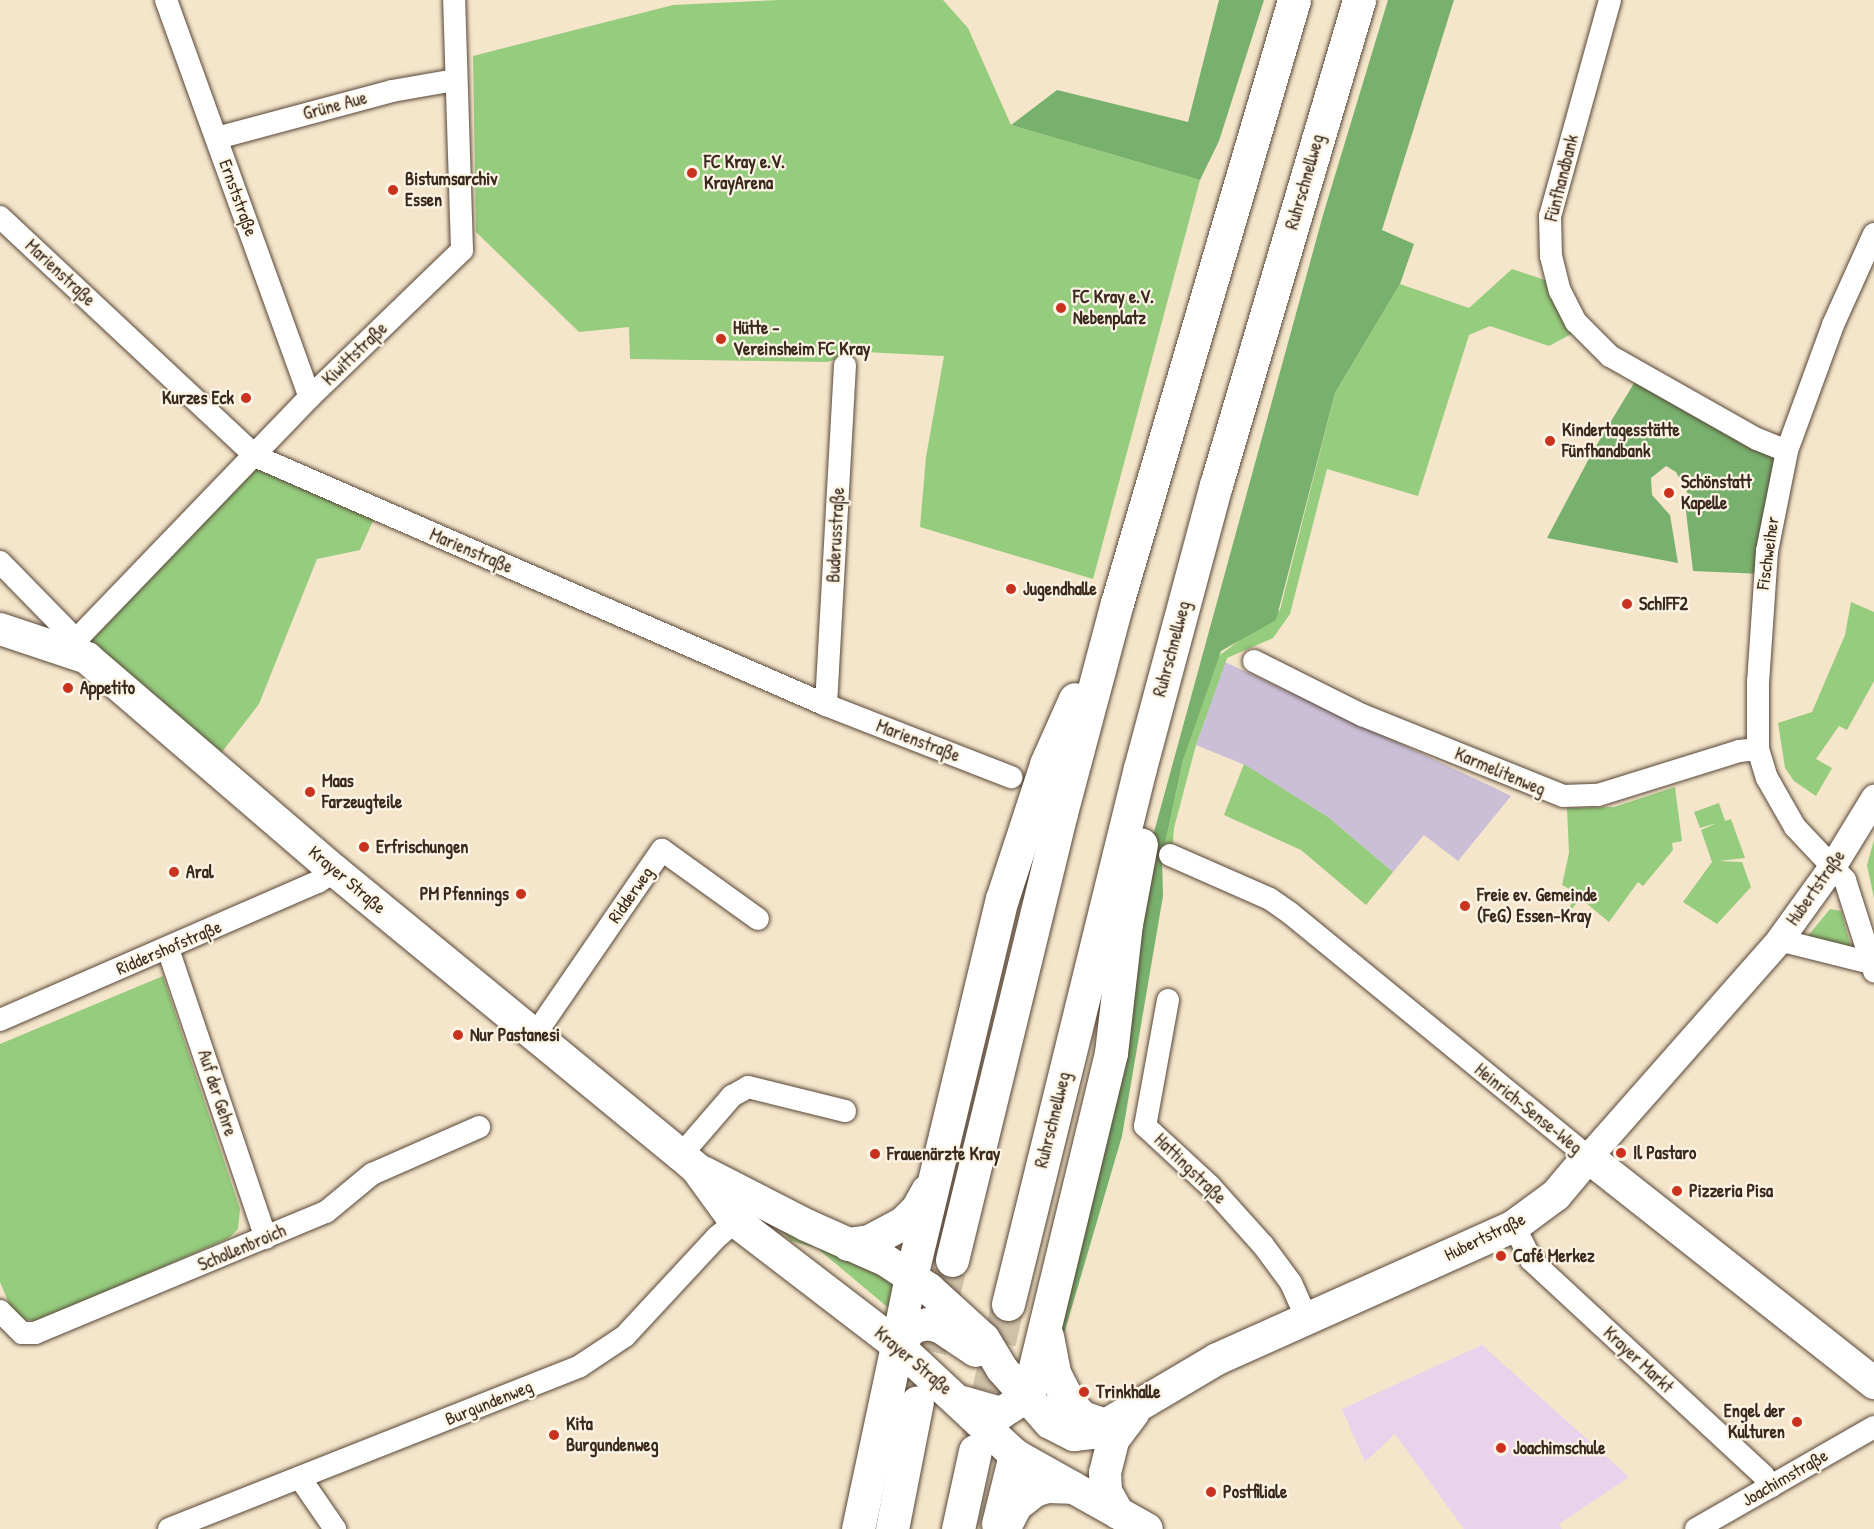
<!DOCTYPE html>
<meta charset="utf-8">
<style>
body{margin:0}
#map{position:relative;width:1874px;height:1529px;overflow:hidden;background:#f5e5ca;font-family:"Patrick Hand",sans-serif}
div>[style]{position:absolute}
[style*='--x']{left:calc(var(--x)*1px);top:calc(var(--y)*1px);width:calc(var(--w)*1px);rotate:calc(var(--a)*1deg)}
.built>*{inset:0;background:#ead1ec}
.industrial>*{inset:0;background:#cabfd6}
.green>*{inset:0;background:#96cc7e}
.forest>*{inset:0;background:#78b06d}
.motorway-tunnel>*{height:33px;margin-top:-16.5px;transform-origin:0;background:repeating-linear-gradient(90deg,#d0c0a8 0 33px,transparent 0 49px)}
.roads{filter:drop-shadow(0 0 2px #574638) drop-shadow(0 0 2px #574638)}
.minor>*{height:22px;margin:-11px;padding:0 11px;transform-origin:11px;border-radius:11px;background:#fff}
.tertiary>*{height:27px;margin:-13.5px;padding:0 13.5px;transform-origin:13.5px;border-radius:13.5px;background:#fff}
.secondary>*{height:32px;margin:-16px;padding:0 16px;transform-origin:16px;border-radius:16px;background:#fff}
.motorway>*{height:33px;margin:-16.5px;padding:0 16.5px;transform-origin:16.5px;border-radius:16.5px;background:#fff}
.dots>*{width:16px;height:16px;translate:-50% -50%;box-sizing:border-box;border:3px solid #fcf5e5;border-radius:50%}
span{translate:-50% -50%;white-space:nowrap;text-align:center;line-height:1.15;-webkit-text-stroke:4.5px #fcf5e5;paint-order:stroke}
.street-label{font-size:18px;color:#3b2a1e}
.poi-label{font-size:18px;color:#3b2a1e;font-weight:700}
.left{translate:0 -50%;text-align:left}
.right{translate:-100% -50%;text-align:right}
</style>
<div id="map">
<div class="built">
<i style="clip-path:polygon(1482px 1345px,1629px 1477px,1559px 1524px,1562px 1529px,1464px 1529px,1395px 1434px,1365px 1462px,1342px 1409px)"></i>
</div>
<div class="industrial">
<i style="clip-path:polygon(1225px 662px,1493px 787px,1511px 796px,1458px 861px,1424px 835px,1393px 872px,1328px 817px,1245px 765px,1196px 745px)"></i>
</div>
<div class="green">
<i style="clip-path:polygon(780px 0,943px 0,968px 28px,1011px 125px,1200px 180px,1093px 579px,920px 527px,926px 457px,944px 356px,864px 352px,827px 362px,630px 359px,629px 327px,579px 332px,476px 232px,473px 56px,673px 5px)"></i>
<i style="clip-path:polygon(1512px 269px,1557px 284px,1579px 330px,1549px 346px,1490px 326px,1469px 335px,1418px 496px,1327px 469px,1290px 614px,1273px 638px,1227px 658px,1196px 745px,1174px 828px,1172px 854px,1162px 858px,1183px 760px,1216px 658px,1280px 610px,1335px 393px,1400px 284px,1469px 308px)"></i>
<i style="clip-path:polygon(255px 460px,376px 514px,360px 550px,317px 559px,259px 704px,215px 761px,78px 640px)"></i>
<i style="clip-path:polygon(1851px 602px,1874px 612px,1874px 681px,1847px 730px,1839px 726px,1816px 759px,1832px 768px,1816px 796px,1794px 781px,1785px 768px,1778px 723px,1812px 712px,1845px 635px)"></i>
<i style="clip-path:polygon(1244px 764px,1328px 817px,1393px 872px,1366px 905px,1301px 850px,1224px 815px)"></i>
<i style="clip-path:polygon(1675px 787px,1682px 841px,1672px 843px,1673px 850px,1643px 886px,1638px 882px,1609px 922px,1580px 898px,1567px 916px,1575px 892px,1562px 885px,1569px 853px,1567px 808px,1614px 807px)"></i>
<i style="clip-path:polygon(1719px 803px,1725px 821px,1731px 819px,1745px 858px,1719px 861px,1742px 862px,1751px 887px,1717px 924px,1683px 902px,1712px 862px,1701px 830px,1717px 823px,1700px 828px,1694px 812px)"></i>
<i style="clip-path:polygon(1874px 840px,1874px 898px,1867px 865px)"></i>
<i style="clip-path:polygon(1830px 909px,1841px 911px,1851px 947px,1807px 937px)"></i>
<i style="clip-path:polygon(163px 976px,240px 1209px,238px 1229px,229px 1238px,39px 1321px,22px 1319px,11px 1308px,0 1282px,0 1044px)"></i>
<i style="clip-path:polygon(779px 1228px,895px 1277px,891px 1310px,817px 1248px,791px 1241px)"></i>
</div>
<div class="forest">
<i style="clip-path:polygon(1219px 0,1264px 0,1219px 141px,1200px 180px,1011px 125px,1057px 90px,1188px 122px)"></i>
<i style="clip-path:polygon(1388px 0,1454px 0,1382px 230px,1414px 244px,1400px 284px,1335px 393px,1276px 620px,1221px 651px,1183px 760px,1162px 858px,1163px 896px,1122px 1136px,1061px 1344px,1056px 1324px,1151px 843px,1323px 215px)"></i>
<i style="clip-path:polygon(1639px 375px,1786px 452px,1763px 574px,1693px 571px,1685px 503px,1688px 494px,1676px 472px,1666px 466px,1651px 478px,1652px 495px,1670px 515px,1678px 563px,1547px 538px,1593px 451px)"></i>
</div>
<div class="motorway-tunnel">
<i style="--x:918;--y:1398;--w:142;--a:-76.2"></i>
<i style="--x:978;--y:1438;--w:137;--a:-77.4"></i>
</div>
<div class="roads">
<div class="minor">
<i style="--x:166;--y:0;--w:422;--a:70.1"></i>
<i style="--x:1610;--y:0;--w:224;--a:105.5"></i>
<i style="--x:1550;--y:216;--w:40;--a:88.6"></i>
<i style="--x:1551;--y:256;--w:36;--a:76"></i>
<i style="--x:1560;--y:291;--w:35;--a:63"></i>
<i style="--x:1576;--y:322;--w:48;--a:45"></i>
<i style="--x:1610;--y:356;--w:169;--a:29.5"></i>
<i style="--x:1757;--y:439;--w:32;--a:22"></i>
<i style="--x:217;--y:138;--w:181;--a:-15"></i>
<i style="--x:392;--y:91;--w:64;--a:-9.9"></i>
<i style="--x:0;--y:217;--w:349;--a:43.1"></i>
<i style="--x:255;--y:456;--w:623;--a:23.56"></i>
<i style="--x:826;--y:705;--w:199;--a:21.3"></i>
<i style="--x:1874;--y:234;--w:100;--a:114.3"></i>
<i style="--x:1833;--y:325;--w:134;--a:110.1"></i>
<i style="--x:1787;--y:451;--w:102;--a:101.3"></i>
<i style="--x:1767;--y:551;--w:131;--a:93.9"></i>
<i style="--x:1758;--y:682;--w:67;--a:90"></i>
<i style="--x:1758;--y:749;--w:30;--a:73"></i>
<i style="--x:1767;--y:778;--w:56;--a:60.3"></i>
<i style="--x:1795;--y:827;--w:73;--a:46.7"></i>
<i style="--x:1845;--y:880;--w:96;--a:72.3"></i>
<i style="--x:0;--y:562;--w:109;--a:45.7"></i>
<i style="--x:76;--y:640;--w:15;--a:58"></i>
<i style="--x:76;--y:640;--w:337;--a:-46.1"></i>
<i style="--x:310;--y:397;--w:211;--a:-44"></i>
<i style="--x:462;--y:250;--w:250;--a:-91.8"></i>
<i style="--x:1254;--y:661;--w:121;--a:26.6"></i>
<i style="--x:1362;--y:715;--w:217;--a:21.9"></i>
<i style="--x:1563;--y:796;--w:35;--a:-2"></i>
<i style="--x:1598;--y:795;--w:148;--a:-17.3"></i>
<i style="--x:1739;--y:751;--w:19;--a:-6"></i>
<i style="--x:826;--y:705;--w:340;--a:-86.8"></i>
<i style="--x:1170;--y:855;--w:109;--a:23.7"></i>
<i style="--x:1270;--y:899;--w:24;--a:35"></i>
<i style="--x:1290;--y:913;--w:385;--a:39.3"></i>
<i style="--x:1779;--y:940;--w:95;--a:14"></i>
<i style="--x:168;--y:949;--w:305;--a:71.3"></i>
<i style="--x:1168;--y:1000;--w:128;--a:100.3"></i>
<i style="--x:1145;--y:1126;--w:88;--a:42.7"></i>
<i style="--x:1210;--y:1186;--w:79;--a:48.1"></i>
<i style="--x:1263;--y:1245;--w:47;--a:53.6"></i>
<i style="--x:1291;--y:1283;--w:37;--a:66"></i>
<i style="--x:0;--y:1020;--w:347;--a:-23.5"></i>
<i style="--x:318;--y:882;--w:20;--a:-33"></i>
<i style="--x:534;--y:1036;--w:226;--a:-55.5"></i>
<i style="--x:662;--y:850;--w:118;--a:35.7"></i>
<i style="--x:681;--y:1155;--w:78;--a:-49.2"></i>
<i style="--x:732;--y:1096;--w:18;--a:-29"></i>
<i style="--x:748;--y:1087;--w:100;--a:13.9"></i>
<i style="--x:1514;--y:1226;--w:38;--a:63"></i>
<i style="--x:1531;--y:1260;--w:316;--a:42.8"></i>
<i style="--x:1763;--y:1475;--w:14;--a:56"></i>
<i style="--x:0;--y:1311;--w:31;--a:45"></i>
<i style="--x:22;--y:1333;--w:13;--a:0"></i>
<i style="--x:35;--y:1333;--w:315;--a:-22.6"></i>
<i style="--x:326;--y:1212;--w:60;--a:-39.6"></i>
<i style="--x:372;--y:1174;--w:117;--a:-23.7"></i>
<i style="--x:300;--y:1478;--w:62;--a:55.5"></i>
<i style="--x:169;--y:1529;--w:442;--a:-21.6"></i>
<i style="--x:580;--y:1366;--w:54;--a:-33.7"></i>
<i style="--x:625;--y:1336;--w:135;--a:-47.1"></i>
<i style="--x:717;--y:1237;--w:39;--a:-40"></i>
<i style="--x:1696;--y:1529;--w:205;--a:-29.8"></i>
</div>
<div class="tertiary">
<i style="--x:1588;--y:1157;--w:289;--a:-48.6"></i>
<i style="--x:1779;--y:940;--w:92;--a:-54.2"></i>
<i style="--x:1833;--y:865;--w:79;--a:-58.5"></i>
</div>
<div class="secondary">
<i style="--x:0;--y:629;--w:92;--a:18.4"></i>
<i style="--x:87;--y:658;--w:327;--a:40.7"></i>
<i style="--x:335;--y:871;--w:448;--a:39.4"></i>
<i style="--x:681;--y:1155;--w:21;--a:41"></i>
<i style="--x:697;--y:1169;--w:63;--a:54"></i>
<i style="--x:734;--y:1220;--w:205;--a:37.5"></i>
<i style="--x:897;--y:1345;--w:161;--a:43"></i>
<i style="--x:1015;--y:1455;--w:151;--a:29.3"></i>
<i style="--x:703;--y:1172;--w:116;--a:27.2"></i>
<i style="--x:806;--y:1225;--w:86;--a:23.9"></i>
<i style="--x:885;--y:1260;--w:53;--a:33.4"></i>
<i style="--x:929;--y:1289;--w:74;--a:42.3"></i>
<i style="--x:984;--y:1339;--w:35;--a:59"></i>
<i style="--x:1002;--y:1369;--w:72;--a:48.4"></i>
<i style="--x:1050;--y:1423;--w:27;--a:27"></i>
<i style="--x:1074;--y:1435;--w:18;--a:-6"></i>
<i style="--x:1092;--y:1433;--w:145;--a:-30.6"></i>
<i style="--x:1217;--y:1359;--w:325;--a:-24.1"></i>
<i style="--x:1514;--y:1226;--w:52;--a:-36.4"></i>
<i style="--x:1556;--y:1195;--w:50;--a:-49.9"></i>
<i style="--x:1588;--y:1157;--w:365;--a:38.3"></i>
<i style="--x:897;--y:1345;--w:25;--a:-47"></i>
<i style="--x:914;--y:1327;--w:14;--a:-12"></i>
<i style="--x:928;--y:1324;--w:12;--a:14"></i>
<i style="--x:940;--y:1327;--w:43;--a:33.7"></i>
<i style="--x:897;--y:1345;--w:69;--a:-78.4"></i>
<i style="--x:962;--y:1402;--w:41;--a:15.8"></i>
<i style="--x:1001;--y:1413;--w:32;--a:-32"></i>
<i style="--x:1118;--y:1513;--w:25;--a:-119"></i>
<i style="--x:1106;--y:1491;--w:18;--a:-93"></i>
<i style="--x:1105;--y:1473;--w:34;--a:-76"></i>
<i style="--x:1113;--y:1440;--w:34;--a:-53"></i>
</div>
<div class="motorway">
<i style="--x:848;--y:1244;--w:21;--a:-8"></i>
<i style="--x:869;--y:1241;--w:38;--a:-28"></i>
<i style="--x:903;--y:1223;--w:20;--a:-45"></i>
<i style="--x:917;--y:1209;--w:21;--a:-61"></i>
<i style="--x:952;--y:1260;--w:460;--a:-76.3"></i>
<i style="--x:1061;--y:813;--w:217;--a:-75.1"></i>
<i style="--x:1117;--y:603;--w:628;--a:-73.64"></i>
<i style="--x:911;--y:1277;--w:389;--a:-76.5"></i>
<i style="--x:1002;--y:899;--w:142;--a:-71.9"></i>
<i style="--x:1046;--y:764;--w:71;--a:-66"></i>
<i style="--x:1008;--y:1304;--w:552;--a:-76.17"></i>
<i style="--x:1140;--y:768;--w:293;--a:-75"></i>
<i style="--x:1216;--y:485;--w:506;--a:-73.57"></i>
<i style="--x:1047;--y:1336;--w:38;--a:79"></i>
<i style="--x:1054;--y:1373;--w:36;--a:63"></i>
<i style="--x:1070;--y:1405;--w:17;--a:45"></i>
<i style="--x:1082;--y:1417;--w:24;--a:19"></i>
<i style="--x:1028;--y:1396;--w:353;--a:-76.4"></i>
<i style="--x:1111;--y:1053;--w:130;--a:-83.4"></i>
<i style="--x:1126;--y:924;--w:81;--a:-79.4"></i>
<i style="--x:998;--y:1524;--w:71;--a:-76.2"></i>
<i style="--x:858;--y:1529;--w:188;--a:-78"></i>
<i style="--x:892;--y:1529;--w:129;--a:-78.9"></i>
<i style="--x:958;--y:1529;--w:80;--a:-77.7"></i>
<i style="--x:1003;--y:1529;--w:27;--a:-63"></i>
<i style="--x:1015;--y:1505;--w:24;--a:-38"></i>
<i style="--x:1034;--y:1490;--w:13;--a:-18"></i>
<i style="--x:1046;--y:1486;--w:25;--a:2"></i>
</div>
</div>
<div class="dots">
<i style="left:692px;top:173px;background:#c8321e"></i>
<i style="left:393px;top:190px;background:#c8321e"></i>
<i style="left:1061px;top:308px;background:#c8321e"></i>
<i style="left:721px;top:339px;background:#c8321e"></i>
<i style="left:246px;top:398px;background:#c8321e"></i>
<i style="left:1550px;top:441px;background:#c8321e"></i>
<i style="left:1669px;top:493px;background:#c8321e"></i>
<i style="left:1011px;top:589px;background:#c8321e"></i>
<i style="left:1627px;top:604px;background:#c8321e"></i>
<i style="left:68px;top:688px;background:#c8321e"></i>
<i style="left:310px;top:792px;background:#c8321e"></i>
<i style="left:364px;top:847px;background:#c8321e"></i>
<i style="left:174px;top:872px;background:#c8321e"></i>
<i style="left:521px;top:894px;background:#c8321e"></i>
<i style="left:1465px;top:906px;background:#c8321e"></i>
<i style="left:458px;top:1035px;background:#c8321e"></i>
<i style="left:1621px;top:1153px;background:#c8321e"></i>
<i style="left:875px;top:1154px;background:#c8321e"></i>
<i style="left:1677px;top:1191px;background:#c8321e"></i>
<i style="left:1501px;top:1256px;background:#c8321e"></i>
<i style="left:1084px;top:1392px;background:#c8321e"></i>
<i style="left:1797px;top:1422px;background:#c8321e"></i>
<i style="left:554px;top:1435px;background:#c8321e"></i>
<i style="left:1501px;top:1448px;background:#c8321e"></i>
<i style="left:1211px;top:1492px;background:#c8321e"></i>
</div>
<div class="street-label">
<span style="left:335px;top:106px;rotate:-15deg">Grüne Aue</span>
<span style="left:1562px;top:178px;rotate:-76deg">Fünfhandbank</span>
<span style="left:1305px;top:182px;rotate:-74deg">Ruhrschnellweg</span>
<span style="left:238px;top:198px;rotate:70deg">Ernststraße</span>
<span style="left:60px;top:273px;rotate:43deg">Marienstraße</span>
<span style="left:355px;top:354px;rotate:-44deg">Kiwittstraße</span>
<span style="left:836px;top:535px;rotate:-87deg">Buderusstraße</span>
<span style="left:471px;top:551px;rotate:23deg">Marienstraße</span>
<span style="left:1768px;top:553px;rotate:-82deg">Fischweiher</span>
<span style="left:1172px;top:649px;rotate:-75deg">Ruhrschnellweg</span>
<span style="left:918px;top:741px;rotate:21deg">Marienstraße</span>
<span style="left:1500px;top:772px;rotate:23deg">Karmelitenweg</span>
<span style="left:347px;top:880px;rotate:40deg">Krayer Straße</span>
<span style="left:1816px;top:888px;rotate:-55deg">Hubertstraße</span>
<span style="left:631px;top:895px;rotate:-55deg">Ridderweg</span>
<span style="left:169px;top:948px;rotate:-23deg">Riddershofstraße</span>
<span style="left:217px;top:1093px;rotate:72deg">Auf der Gehre</span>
<span style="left:1528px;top:1109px;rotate:39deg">Heinrich-Sense-Weg</span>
<span style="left:1053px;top:1120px;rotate:-76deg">Ruhrschnellweg</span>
<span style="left:1190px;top:1169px;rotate:44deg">Hattingstraße</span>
<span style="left:1485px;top:1237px;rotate:-26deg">Hubertstraße</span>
<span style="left:242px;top:1248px;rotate:-23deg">Schollenbroich</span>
<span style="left:1638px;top:1360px;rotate:43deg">Krayer Markt</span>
<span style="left:913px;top:1361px;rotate:40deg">Krayer Straße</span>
<span style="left:489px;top:1403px;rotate:-22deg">Burgundenweg</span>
<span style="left:1785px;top:1478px;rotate:-30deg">Joachimstraße</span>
</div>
<div class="poi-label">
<span class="left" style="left:704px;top:173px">FC Kray e.V.<br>KrayArena</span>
<span class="left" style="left:405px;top:190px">Bistumsarchiv<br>Essen</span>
<span class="left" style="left:1073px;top:308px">FC Kray e.V.<br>Nebenplatz</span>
<span class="left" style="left:733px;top:339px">Hütte -<br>Vereinsheim FC Kray</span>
<span class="right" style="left:234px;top:398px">Kurzes Eck</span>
<span class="left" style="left:1562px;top:441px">Kindertagesstätte<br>Fünfhandbank</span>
<span class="left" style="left:1681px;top:493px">Schönstatt<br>Kapelle</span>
<span class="left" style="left:1023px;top:589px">Jugendhalle</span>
<span class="left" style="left:1639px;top:604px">SchIFF2</span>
<span class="left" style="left:80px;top:688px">Appetito</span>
<span class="left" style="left:322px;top:792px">Maas<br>Farzeugteile</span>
<span class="left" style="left:376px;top:847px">Erfrischungen</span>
<span class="left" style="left:186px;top:872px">Aral</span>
<span class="right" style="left:509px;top:894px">PM Pfennings</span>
<span class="left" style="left:1477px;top:906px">Freie ev. Gemeinde<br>(FeG) Essen-Kray</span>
<span class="left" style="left:470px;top:1035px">Nur Pastanesi</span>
<span class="left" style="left:1633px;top:1153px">Il Pastaro</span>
<span class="left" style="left:887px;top:1154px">Frauenärzte Kray</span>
<span class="left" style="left:1689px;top:1191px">Pizzeria Pisa</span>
<span class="left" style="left:1513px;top:1256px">Café Merkez</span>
<span class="left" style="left:1096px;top:1392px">Trinkhalle</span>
<span class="right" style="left:1785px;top:1422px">Engel der<br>Kulturen</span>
<span class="left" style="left:566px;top:1435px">Kita<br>Burgundenweg</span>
<span class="left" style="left:1513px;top:1448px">Joachimschule</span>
<span class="left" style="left:1223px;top:1492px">Postfiliale</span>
</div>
</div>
